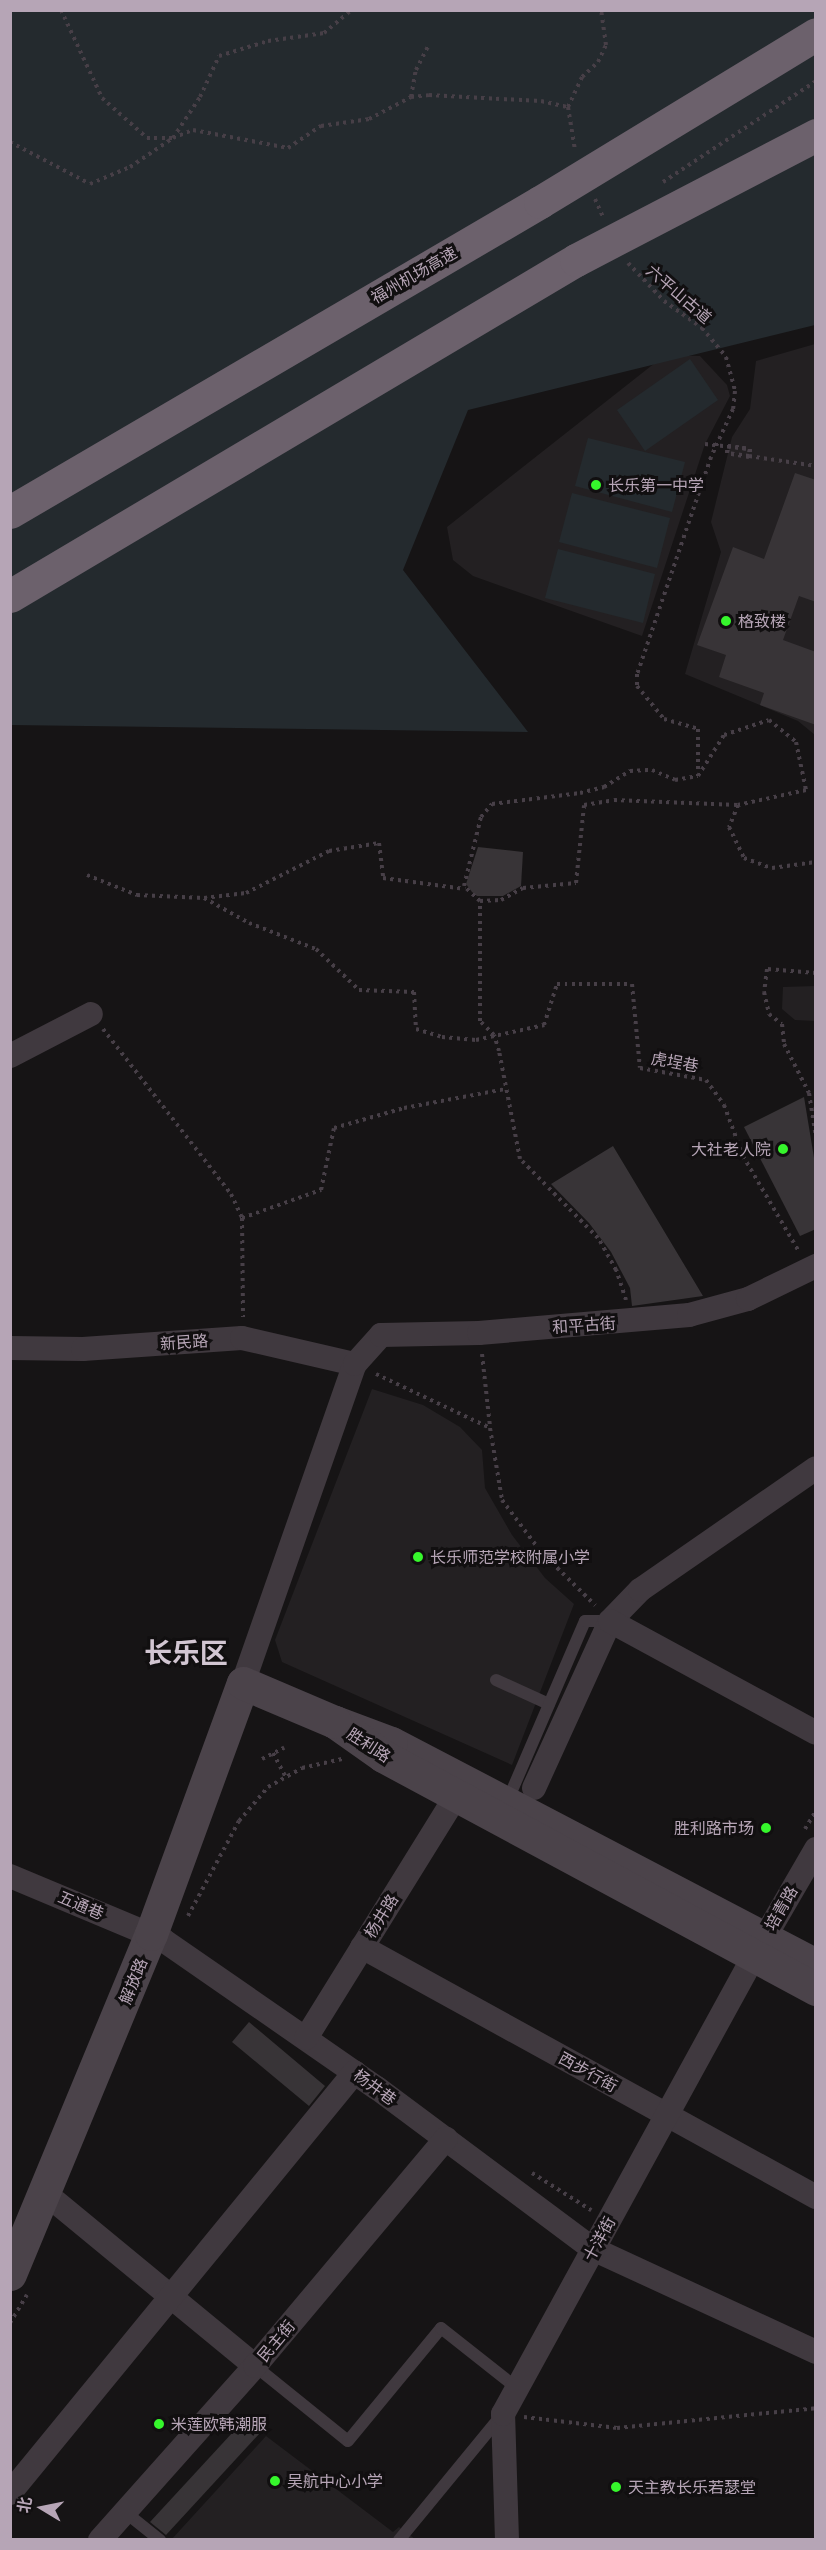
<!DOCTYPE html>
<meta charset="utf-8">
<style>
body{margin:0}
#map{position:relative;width:826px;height:2550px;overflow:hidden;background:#161415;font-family:"PT Sans Narrow","Noto Sans SC",sans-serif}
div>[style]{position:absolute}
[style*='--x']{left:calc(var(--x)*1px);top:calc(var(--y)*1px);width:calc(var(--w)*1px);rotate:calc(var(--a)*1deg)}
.built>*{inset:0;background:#232022}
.green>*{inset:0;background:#242a2e}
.building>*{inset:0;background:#383437}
.path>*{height:4px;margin-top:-2px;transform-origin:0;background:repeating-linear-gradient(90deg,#473f47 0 3px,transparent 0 7.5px)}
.lane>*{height:12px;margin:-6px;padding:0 6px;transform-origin:6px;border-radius:6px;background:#40393f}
.street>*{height:24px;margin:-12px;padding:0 12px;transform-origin:12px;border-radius:12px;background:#40393f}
.secondary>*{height:33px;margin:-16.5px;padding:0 16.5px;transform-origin:16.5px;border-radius:16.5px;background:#4b434a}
.highway>*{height:33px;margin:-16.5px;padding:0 16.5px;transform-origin:16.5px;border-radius:16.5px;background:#6c616c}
.path-bridge>*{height:4px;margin-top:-2px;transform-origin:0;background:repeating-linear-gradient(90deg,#473f47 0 3px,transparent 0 7.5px)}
.highway-bridge>*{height:33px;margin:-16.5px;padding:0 16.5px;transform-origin:16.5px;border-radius:16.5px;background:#6c616c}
.dots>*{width:16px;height:16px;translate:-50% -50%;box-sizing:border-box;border:3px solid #110f10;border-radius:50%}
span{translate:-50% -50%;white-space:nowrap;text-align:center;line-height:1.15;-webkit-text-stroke:6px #110f10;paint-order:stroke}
.street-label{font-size:16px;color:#b6a5b6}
.poi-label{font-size:16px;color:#b6a5b6}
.left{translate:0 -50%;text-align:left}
.right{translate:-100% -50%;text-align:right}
.town-label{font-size:28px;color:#d2c6d2;font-weight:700}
.frame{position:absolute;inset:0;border:12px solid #b6a5b6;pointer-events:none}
.north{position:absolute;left:12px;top:2478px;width:60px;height:60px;-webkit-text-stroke:4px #110f10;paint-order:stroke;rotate:280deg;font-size:16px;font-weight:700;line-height:24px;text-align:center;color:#b6a5b6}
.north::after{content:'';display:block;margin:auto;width:21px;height:27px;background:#b6a5b6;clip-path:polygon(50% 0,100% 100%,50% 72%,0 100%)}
</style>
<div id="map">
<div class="built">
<i style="clip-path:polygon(815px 344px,815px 735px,798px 721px,685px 674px,721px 552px,711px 522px,732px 437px,750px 409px,756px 361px)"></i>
<i style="clip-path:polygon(665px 355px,700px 356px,727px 385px,730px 396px,705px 444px,642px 636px,473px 576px,453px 560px,447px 527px)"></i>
<i style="clip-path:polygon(815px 986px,815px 1021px,795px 1020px,782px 1009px,783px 987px)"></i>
<i style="clip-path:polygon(372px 1389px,423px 1405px,460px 1427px,482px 1450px,485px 1488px,512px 1535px,545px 1578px,574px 1604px,512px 1765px,282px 1662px,275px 1640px)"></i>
<i style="clip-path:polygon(266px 2436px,393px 2532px,399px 2527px,415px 2539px,171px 2540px)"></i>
</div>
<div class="green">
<i style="clip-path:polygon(11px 11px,815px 11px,815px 325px,468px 410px,403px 570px,528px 732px,11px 725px)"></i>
<i style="clip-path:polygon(690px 359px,718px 400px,645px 451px,617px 410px)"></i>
<i style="clip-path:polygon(588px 438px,685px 462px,672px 512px,575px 486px)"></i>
<i style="clip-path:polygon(572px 493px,670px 518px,657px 568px,559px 542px)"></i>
<i style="clip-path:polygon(558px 549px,655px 574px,643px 623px,545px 598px)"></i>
</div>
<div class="building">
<i style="clip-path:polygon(795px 473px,816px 480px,816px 602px,799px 596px,783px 640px,816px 652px,816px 725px,760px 705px,764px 693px,719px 677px,726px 655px,697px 645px,733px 547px,764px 559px)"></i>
<i style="clip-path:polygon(478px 847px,523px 852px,521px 886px,503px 896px,477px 896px,472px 892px,466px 884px)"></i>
<i style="clip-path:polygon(804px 1097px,816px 1170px,816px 1229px,800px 1236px,744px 1127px)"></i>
<i style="clip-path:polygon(613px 1146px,703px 1296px,632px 1306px,630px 1288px,611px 1252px,589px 1223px,551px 1184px)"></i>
<i style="clip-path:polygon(249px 2022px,325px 2086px,309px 2106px,232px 2042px)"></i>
<i style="clip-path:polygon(245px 2419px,260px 2433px,166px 2535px,150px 2522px)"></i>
</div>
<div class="path">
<i style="--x:61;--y:10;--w:97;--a:65"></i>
<i style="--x:102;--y:98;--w:60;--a:41.6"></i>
<i style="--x:147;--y:138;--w:26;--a:0"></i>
<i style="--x:173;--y:138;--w:22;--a:-22"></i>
<i style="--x:193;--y:130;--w:97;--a:10.7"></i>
<i style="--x:288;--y:148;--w:40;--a:-34"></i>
<i style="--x:321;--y:126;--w:49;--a:-8.3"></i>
<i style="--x:369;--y:119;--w:47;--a:-27.6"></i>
<i style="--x:411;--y:97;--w:18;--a:-6"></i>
<i style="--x:429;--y:95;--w:112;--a:3.1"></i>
<i style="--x:541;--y:101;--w:28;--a:13"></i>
<i style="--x:411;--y:97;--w:27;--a:-80"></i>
<i style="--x:416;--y:70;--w:29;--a:-63"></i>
<i style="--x:568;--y:107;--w:44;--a:80.8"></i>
<i style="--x:568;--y:107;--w:33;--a:-65"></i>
<i style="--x:582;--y:77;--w:22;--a:-43"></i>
<i style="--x:598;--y:62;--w:19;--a:-65"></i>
<i style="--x:606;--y:45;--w:35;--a:-98"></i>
<i style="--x:10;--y:142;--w:90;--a:27.7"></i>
<i style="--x:90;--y:184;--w:43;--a:-23"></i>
<i style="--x:130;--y:167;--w:52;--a:-34"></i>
<i style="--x:173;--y:138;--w:49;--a:-56.6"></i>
<i style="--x:200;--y:97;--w:45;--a:-65.1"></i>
<i style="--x:219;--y:56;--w:51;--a:-17"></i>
<i style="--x:268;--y:41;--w:57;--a:-8.1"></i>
<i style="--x:324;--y:33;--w:35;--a:-40"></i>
<i style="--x:663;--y:182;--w:183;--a:-33.4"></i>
<i style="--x:595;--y:199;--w:20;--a:66"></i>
<i style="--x:628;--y:263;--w:52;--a:46.5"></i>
<i style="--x:664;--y:301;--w:47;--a:35.4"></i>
<i style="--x:702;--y:328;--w:38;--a:50"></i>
<i style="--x:726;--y:357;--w:35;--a:75"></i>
<i style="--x:735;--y:391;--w:18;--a:96"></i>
<i style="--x:733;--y:409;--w:53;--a:114.6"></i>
<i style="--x:711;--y:457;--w:229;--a:108.8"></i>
<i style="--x:637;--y:674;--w:12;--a:90"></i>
<i style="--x:637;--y:686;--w:43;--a:50.7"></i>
<i style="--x:664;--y:719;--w:35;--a:16"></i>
<i style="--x:698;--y:729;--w:47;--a:90"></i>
<i style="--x:698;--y:776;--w:49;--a:-57.6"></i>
<i style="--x:724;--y:735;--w:47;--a:-18.4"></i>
<i style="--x:769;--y:720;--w:35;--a:39"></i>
<i style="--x:796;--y:742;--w:49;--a:78.2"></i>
<i style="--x:806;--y:790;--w:70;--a:167.6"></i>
<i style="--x:738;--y:805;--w:24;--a:112"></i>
<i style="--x:729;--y:827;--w:34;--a:64"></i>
<i style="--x:744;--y:858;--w:30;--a:20"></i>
<i style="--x:772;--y:868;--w:44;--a:-7.8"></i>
<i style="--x:749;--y:457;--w:22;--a:-170"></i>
<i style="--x:727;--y:453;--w:7;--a:-82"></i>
<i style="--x:728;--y:446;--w:22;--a:8"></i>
<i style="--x:750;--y:449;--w:7;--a:98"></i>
<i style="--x:749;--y:456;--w:22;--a:-172"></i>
<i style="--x:727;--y:453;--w:7;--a:-82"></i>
<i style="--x:728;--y:446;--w:22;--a:8"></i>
<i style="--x:750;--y:449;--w:7;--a:98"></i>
<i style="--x:749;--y:456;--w:68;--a:8.5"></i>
<i style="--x:87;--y:875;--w:54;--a:21.8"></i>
<i style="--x:137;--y:895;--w:67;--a:2.6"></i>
<i style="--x:204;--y:898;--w:51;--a:29.1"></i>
<i style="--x:249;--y:923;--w:72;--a:21.2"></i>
<i style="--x:316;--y:949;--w:59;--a:43.6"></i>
<i style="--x:359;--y:990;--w:55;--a:2.1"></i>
<i style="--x:414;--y:992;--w:37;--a:87"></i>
<i style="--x:416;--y:1029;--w:27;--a:17"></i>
<i style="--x:442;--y:1037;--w:34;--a:5"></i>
<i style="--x:476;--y:1040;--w:70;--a:-12.4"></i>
<i style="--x:544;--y:1025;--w:43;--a:-72.4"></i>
<i style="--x:557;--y:984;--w:75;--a:0"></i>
<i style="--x:632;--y:984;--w:84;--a:84.6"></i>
<i style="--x:640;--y:1068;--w:67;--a:10.3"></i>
<i style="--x:706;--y:1080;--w:31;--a:54"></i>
<i style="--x:724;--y:1105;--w:54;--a:69.6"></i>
<i style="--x:743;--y:1156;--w:109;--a:59.7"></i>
<i style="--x:204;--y:898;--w:42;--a:-6.8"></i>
<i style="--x:246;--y:893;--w:93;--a:-26.8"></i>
<i style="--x:329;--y:851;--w:51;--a:-9.1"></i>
<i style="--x:379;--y:843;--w:35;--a:83"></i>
<i style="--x:383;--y:878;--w:83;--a:7.6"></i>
<i style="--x:480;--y:901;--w:21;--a:-3"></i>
<i style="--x:501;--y:900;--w:25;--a:-29"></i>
<i style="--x:523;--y:888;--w:53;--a:-5.4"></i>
<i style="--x:576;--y:883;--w:78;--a:-84.1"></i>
<i style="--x:584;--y:805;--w:30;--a:-9"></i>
<i style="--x:614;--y:800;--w:124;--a:2.3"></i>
<i style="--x:816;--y:973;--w:49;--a:-175.3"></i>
<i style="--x:767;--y:969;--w:23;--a:97"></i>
<i style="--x:764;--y:992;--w:23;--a:77"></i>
<i style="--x:769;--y:1014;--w:16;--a:38"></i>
<i style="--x:782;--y:1024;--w:20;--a:84"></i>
<i style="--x:784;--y:1044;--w:55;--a:63"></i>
<i style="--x:809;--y:1093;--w:45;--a:81"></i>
<i style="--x:103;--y:1029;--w:209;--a:52.2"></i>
<i style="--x:231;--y:1194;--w:26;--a:65"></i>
<i style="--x:242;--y:1218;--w:99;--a:89.4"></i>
<i style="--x:242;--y:1218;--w:84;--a:-19.5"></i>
<i style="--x:321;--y:1190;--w:63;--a:-78.2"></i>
<i style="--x:334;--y:1128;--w:73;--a:-15.9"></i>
<i style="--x:404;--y:1108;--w:104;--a:-10.6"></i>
<i style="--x:626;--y:1300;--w:32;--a:-108"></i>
<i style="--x:616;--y:1270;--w:37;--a:-119"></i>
<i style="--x:598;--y:1238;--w:111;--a:-134.6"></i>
<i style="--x:520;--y:1159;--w:110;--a:-101"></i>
<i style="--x:499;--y:1051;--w:17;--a:-107"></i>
<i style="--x:494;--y:1035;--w:20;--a:-135"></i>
<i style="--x:480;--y:1021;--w:120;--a:-90"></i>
<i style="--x:480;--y:901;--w:22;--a:-137"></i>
<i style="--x:464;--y:886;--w:71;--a:-76.2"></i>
<i style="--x:481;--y:817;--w:17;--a:-50"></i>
<i style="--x:492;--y:804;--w:89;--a:-7.1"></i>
<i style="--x:580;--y:793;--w:25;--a:-14"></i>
<i style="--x:604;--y:787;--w:31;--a:-32"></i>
<i style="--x:630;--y:771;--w:22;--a:-3"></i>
<i style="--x:652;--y:770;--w:25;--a:23"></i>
<i style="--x:675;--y:780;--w:23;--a:-10"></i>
<i style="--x:482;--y:1354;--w:73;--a:83.7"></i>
<i style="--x:376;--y:1374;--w:126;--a:25.3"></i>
<i style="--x:490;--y:1428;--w:73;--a:80.5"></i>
<i style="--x:502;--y:1500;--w:65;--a:53.1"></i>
<i style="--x:541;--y:1552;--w:76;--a:44.5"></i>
<i style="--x:273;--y:1753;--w:27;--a:62"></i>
<i style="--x:262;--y:1759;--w:25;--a:-27"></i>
<i style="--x:805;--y:1829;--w:21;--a:-59"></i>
<i style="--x:188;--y:1916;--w:108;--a:-61.8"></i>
<i style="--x:239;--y:1821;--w:45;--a:-49.5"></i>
<i style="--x:268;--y:1787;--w:39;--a:-29"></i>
<i style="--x:302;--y:1768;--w:41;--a:-12.7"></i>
<i style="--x:532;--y:2173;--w:70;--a:32.1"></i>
<i style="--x:10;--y:2323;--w:33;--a:-59"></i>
<i style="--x:524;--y:2417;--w:94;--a:6.7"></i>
<i style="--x:617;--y:2428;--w:200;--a:-5.7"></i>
</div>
<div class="lane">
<i style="--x:496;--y:1680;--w:58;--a:24.4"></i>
<i style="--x:507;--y:1802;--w:197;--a:-66.7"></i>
<i style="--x:585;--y:1621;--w:25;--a:0"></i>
<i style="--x:255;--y:2366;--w:119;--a:38.9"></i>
<i style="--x:348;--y:2441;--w:146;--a:-50.5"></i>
<i style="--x:441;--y:2328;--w:97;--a:38.3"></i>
<i style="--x:125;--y:2512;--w:45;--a:38.7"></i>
<i style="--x:399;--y:2540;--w:161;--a:-50.6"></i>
</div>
<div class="street">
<i style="--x:10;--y:1056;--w:91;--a:-27.4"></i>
<i style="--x:10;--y:1348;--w:73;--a:0.8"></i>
<i style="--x:83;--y:1349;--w:159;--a:-4"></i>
<i style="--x:242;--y:1338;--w:116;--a:13"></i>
<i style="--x:610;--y:1621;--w:43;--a:-45.9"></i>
<i style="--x:640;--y:1590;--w:214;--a:-34.7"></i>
<i style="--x:243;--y:1683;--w:338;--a:-70.7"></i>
<i style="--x:355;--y:1364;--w:39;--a:-48"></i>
<i style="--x:381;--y:1335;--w:98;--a:-1.2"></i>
<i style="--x:479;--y:1333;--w:211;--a:-4.9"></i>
<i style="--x:689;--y:1315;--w:61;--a:-15.2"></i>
<i style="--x:748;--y:1299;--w:76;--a:-25.9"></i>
<i style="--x:534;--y:1788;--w:183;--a:-65.5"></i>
<i style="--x:610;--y:1621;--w:234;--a:28.5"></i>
<i style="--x:10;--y:1876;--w:166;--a:22.7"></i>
<i style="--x:163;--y:1940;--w:260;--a:34.7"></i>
<i style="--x:377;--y:2088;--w:269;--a:36.7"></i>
<i style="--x:593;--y:2249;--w:246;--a:24.8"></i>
<i style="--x:765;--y:1937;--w:102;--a:-59.9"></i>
<i style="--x:362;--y:1947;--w:518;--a:28.84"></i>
<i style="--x:306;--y:2038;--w:287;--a:-58.2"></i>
<i style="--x:56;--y:2202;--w:258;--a:39.5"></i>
<i style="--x:10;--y:2493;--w:544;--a:-50.67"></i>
<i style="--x:100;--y:2540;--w:233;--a:-48.3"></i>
<i style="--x:255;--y:2366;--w:297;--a:-50"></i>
<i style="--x:507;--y:2540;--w:126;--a:-91.8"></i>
<i style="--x:503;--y:2414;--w:525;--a:-61.28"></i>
</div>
<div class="secondary">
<i style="--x:816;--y:1965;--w:479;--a:-152.4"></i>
<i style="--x:391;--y:1743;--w:60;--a:-159.4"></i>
<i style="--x:335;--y:1722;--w:59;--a:35.3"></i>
<i style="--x:383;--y:1756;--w:492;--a:28.3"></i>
<i style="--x:10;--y:2274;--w:368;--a:-67.5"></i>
<i style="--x:151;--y:1934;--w:267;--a:-69.9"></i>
<i style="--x:243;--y:1683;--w:100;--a:23"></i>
</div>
<div class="highway">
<i style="--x:10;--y:512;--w:614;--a:-30.32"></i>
<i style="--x:10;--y:596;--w:658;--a:-30.7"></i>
</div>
<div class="path-bridge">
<i style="--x:705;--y:444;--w:45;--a:6.3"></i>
<i style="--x:750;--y:449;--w:8;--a:97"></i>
</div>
<div class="highway-bridge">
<i style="--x:540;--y:202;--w:323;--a:-31.3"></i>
<i style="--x:576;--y:260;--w:271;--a:-27.5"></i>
</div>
<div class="dots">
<i style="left:596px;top:485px;background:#36f62c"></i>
<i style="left:726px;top:621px;background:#36f62c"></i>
<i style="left:783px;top:1149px;background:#36f62c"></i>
<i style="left:418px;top:1557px;background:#36f62c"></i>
<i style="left:766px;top:1828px;background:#36f62c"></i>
<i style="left:159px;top:2424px;background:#36f62c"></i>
<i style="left:275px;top:2481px;background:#36f62c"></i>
<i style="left:616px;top:2487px;background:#36f62c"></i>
</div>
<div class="street-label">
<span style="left:414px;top:275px;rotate:-30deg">福州机场高速</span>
<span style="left:679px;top:294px;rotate:41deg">六平山古道</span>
<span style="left:675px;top:1062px;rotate:10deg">虎埕巷</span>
<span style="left:584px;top:1325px;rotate:-4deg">和平古街</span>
<span style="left:184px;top:1342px;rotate:-4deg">新民路</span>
<span style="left:369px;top:1745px;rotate:33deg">胜利路</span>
<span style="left:81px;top:1905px;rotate:23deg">五通巷</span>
<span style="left:781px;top:1908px;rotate:-60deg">培青路</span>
<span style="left:381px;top:1916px;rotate:-58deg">杨井路</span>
<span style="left:133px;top:1981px;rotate:-68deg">解放路</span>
<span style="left:588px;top:2072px;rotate:29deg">西步行街</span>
<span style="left:375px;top:2087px;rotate:36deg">杨井巷</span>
<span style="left:599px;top:2239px;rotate:-61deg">十洋街</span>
<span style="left:276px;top:2341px;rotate:-50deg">民主街</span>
</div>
<div class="poi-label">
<span class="left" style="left:608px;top:485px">长乐第一中学</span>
<span class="left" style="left:738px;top:621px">格致楼</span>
<span class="right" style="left:771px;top:1149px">大社老人院</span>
<span class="left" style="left:430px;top:1557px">长乐师范学校附属小学</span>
<span class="right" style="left:754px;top:1828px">胜利路市场</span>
<span class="left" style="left:171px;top:2424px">米莲欧韩潮服</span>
<span class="left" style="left:287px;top:2481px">吴航中心小学</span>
<span class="left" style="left:628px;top:2487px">天主教长乐若瑟堂</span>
</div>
<div class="town-label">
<span style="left:186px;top:1653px">长乐区</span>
</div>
<div class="frame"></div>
<div class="north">北</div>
</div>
